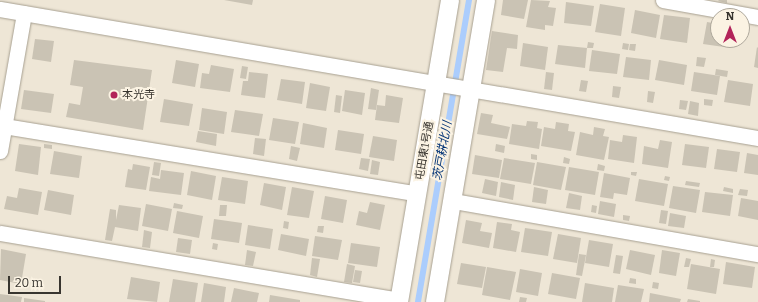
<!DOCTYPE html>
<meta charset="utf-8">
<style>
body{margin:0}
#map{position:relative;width:758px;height:302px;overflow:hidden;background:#eee6d6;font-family:Bitter,"Noto Sans JP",serif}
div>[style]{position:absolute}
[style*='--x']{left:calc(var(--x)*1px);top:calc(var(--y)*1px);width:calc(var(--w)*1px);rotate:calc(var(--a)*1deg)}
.stream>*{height:5.5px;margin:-2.75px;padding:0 2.75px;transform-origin:2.75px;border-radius:2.75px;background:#abcdfd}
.building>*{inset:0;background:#cac3b4}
.roads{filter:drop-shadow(0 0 1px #a7a091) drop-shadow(0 0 1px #a7a091)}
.minor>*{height:15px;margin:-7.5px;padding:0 7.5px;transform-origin:7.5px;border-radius:7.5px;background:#fff}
.tertiary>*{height:18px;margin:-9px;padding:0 9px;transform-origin:9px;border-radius:9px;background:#fff}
.dots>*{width:11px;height:11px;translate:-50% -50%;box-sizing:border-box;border:2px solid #fbf3e3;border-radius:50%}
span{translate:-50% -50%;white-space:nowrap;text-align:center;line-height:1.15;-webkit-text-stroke:4px #fbf3e3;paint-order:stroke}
.poi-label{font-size:11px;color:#38352f}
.left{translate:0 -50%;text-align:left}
.street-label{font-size:11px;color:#38352f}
.water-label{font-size:12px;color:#003275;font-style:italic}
.north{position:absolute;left:710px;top:8px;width:40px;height:40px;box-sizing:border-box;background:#fbf3e3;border:1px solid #ada79b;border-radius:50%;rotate:0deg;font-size:11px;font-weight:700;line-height:16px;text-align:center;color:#38352f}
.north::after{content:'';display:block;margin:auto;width:14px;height:18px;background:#b2245a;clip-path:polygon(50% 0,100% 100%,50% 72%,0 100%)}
.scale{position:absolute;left:8px;top:276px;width:53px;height:18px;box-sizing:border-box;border:2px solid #38352f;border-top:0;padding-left:5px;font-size:12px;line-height:14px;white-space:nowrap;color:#38352f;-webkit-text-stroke:3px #fbf3e3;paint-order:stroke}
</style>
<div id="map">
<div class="stream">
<i style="--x:418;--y:302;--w:306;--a:-80.4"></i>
</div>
<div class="building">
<i style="clip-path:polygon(224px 0,253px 0,252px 5px)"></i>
<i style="clip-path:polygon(503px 0,528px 0,524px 19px,501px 15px)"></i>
<i style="clip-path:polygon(531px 0,550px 1px,548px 7px,556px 8px,553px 26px,545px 25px,545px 30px,526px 27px)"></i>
<i style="clip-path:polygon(719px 0,727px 0,727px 3px,718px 1px)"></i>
<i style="clip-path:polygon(566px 2px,594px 6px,591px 26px,564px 23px)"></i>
<i style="clip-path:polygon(600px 4px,625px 8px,621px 36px,595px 32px)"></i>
<i style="clip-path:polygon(635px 10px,660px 15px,656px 38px,631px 33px)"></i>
<i style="clip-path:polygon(664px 15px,690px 18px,687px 43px,660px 39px)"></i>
<i style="clip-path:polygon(707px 22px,718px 24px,718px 40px,725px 40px,724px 47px,703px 44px)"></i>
<i style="clip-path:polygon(492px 31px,518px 35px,517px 49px,507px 48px,503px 72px,486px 70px)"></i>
<i style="clip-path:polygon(35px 39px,54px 41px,51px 62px,32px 59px)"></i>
<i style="clip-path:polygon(588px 42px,594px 43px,593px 48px,587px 48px)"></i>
<i style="clip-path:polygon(523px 43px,548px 47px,545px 70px,520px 66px)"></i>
<i style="clip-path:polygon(623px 43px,629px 44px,628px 50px,622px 49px)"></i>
<i style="clip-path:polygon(630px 44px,636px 44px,635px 51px,629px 50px)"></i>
<i style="clip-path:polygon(558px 45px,587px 48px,585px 68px,555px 64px)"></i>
<i style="clip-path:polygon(757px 47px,758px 48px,758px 68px,754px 67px)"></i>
<i style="clip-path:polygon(592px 50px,620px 54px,617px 74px,589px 71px)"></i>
<i style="clip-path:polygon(626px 57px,651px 60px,649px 80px,623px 77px)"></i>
<i style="clip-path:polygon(697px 57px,706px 58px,704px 67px,696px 66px)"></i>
<i style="clip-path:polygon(74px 60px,152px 70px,143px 130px,66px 117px,69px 103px,80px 105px,83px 87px,70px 85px)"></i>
<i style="clip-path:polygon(176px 60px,199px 64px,195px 87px,172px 83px)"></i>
<i style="clip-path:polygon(659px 60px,687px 65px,684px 85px,655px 80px)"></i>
<i style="clip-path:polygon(211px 65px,234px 69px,230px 92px,200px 88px,202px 73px,209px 74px)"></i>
<i style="clip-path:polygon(242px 66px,248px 67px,246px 79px,240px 78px)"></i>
<i style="clip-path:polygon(716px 69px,728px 71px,727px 77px,715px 75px)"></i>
<i style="clip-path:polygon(249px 72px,268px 74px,265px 98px,241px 95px,243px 81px,248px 81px)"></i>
<i style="clip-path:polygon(546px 72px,554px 73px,552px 90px,544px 89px)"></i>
<i style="clip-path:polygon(694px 72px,720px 76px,717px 95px,691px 91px)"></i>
<i style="clip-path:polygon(281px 79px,305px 82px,302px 104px,277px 100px)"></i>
<i style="clip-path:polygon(581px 80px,588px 81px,586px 92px,579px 91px)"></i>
<i style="clip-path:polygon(728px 80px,753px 84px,750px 106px,724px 102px)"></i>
<i style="clip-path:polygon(310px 83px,330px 87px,326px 111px,306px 108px)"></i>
<i style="clip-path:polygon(613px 86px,621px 87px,619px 98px,612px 97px)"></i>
<i style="clip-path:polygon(371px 88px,379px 90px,376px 110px,368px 109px)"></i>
<i style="clip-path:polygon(24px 90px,54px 94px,51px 113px,21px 109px)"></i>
<i style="clip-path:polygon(345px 90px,365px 93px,362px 115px,342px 111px)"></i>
<i style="clip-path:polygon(648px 91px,655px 92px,653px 103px,647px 102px)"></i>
<i style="clip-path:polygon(336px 95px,342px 96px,340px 113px,334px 112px)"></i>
<i style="clip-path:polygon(386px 95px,403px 98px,399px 123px,375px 120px,377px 105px,385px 106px)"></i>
<i style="clip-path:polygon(164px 99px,193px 104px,189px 126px,160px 122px)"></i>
<i style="clip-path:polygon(704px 99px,713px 100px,712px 106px,704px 105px)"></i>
<i style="clip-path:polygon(680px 100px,688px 101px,686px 110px,679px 109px)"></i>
<i style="clip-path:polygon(690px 101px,699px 103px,698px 116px,688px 114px)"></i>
<i style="clip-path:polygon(202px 108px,227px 112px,224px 134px,199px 130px)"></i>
<i style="clip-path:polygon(235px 110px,263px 114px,259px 136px,231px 132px)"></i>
<i style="clip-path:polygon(481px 113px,493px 115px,491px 123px,510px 127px,507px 139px,477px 134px)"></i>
<i style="clip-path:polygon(273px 118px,299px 122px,295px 144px,269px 140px)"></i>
<i style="clip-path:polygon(527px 121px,538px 122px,537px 128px,542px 129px,539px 149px,509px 144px,512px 124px,526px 126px)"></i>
<i style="clip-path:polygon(556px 122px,569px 124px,568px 131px,575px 132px,571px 151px,541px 146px,544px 127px,555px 129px)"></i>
<i style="clip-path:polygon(303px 123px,327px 128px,324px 148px,300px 144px)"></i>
<i style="clip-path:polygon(594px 127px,605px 129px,603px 136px,609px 137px,604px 160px,576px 155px,580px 132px,593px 135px)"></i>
<i style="clip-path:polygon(338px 130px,364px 134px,361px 154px,335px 150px)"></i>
<i style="clip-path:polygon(198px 131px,217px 134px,216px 146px,196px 142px)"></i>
<i style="clip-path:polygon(623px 135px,637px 137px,634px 163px,608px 159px,610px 140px,622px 142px)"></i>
<i style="clip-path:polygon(373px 136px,397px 140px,394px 161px,369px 157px)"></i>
<i style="clip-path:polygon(255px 138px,266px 139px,264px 156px,253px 154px)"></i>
<i style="clip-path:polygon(660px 140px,672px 142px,668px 168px,642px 164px,644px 146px,658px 149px)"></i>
<i style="clip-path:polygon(19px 144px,41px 147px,38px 175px,15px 171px)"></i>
<i style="clip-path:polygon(44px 144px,52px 145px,52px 149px,44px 148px)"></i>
<i style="clip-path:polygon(496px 144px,505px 146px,504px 153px,495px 151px)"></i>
<i style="clip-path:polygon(685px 144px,709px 147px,706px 168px,682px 165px)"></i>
<i style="clip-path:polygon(291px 146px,300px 148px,297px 161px,289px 159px)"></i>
<i style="clip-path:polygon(717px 149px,740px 152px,737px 172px,714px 169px)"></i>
<i style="clip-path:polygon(54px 151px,82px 156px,79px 178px,50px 174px)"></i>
<i style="clip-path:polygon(747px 153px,758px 155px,758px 175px,744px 173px)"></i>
<i style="clip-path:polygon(531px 154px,537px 155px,537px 160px,531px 159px)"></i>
<i style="clip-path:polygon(475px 155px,502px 160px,499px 178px,472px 174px)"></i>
<i style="clip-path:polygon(564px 157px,570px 159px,569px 164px,563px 163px)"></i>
<i style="clip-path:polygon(361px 158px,370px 159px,368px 171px,359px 169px)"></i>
<i style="clip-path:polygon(504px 158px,535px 163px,531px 184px,500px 179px)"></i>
<i style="clip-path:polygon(372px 160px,380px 162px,378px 175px,370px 174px)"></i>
<i style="clip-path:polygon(154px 162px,161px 163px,159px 176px,152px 175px)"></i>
<i style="clip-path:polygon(537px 162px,566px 167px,561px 190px,533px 185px)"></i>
<i style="clip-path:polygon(133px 164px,150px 167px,146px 190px,125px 187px,128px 169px,132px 170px)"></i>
<i style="clip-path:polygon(598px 164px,605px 166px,604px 171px,597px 170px)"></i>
<i style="clip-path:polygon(569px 167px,599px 172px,595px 195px,565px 190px)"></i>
<i style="clip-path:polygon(161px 170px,184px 173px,181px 195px,149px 191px,151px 177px,160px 179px)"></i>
<i style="clip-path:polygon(191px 171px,216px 176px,212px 200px,187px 195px)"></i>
<i style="clip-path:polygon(631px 172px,637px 172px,636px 176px,631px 175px)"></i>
<i style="clip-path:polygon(604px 173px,630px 178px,627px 195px,614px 193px,613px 199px,600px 197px)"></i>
<i style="clip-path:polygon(665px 176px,670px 177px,669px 181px,664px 180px)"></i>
<i style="clip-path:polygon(222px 177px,248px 181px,245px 204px,218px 200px)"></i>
<i style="clip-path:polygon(485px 179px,498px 182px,496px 196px,482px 193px)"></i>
<i style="clip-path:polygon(639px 179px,668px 184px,664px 206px,635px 201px)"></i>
<i style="clip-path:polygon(686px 181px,700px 183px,699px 187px,685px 185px)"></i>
<i style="clip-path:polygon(501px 182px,515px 185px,513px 200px,499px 197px)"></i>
<i style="clip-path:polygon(264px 183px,286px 187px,282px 210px,260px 205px)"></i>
<i style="clip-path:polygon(673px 186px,700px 190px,696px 213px,669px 208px)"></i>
<i style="clip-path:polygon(292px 187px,314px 191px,309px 218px,287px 215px)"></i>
<i style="clip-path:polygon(534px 187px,548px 190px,546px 204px,532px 202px)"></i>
<i style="clip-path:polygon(724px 187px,733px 189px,733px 193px,723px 191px)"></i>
<i style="clip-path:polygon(19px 188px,42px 192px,38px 215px,4px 209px,7px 196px,17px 198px)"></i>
<i style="clip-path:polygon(740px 189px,748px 190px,747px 196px,738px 195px)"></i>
<i style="clip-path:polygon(48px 190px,74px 195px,71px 215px,44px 210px)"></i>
<i style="clip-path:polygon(705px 192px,733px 195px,730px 216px,702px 212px)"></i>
<i style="clip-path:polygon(569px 193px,582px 196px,580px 210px,566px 208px)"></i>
<i style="clip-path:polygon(325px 196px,347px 200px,343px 223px,321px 219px)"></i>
<i style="clip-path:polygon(741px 198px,758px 201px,758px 220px,738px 216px)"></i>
<i style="clip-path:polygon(600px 201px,616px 204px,614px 217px,598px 214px)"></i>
<i style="clip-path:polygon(370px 202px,385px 205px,380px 230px,356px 225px,359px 211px,367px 213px)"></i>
<i style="clip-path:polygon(174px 203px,183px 205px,182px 209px,173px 208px)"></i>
<i style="clip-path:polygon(146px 204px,172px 209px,168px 231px,142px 226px)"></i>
<i style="clip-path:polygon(119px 205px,141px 208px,138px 231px,115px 227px,112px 241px,105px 240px,110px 209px,116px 210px,116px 220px)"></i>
<i style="clip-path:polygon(220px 205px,227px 205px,226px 216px,219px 216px)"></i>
<i style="clip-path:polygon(592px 205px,597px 206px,596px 213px,591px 212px)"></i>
<i style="clip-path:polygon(661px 210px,668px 211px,666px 224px,659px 223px)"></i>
<i style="clip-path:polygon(177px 211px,203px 216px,199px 238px,173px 233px)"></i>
<i style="clip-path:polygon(670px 213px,686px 216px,684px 228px,668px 226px)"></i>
<i style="clip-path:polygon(623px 215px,630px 216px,629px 221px,623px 220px)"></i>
<i style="clip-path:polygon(214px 219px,242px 223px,239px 243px,211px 239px)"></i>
<i style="clip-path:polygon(466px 220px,482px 223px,480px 231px,492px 233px,489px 248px,462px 243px)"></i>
<i style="clip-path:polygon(284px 221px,289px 222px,288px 229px,283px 228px)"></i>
<i style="clip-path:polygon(497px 222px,512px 224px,511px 230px,520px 232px,516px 252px,493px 248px)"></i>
<i style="clip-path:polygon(248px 225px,273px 229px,270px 249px,245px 245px)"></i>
<i style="clip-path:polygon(318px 226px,324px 226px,323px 233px,317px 232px)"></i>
<i style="clip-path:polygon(525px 228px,552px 232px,548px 256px,521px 252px)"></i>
<i style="clip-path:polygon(144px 230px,152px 232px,150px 248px,142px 247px)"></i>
<i style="clip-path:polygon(281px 234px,309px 239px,306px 256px,278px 250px)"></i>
<i style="clip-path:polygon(558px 234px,581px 238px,577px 263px,553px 259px)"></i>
<i style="clip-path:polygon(315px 236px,342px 240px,338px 260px,312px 256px)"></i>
<i style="clip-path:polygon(178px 238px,192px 240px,190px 254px,176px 252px)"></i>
<i style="clip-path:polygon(589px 240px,613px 244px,609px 267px,585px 263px)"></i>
<i style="clip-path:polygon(213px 243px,218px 244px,217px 250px,212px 249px)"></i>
<i style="clip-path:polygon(351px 243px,380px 247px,377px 267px,348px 263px)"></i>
<i style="clip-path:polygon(1px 249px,26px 254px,21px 284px,0 280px)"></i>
<i style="clip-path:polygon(247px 250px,256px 252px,253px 266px,245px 265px)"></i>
<i style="clip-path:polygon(630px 250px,655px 255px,651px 275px,626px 269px)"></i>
<i style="clip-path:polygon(662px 250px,680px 253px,676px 276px,659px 273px)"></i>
<i style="clip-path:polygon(579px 254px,586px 255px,582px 276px,576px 275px)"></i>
<i style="clip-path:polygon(616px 255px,623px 256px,620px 274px,613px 273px)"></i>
<i style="clip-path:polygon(312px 258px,320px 259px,317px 277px,310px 275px)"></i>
<i style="clip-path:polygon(686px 258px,691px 259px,689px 267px,684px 267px)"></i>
<i style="clip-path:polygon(711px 259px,715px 260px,714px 267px,710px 267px)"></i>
<i style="clip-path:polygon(726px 262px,755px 267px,752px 288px,723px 284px)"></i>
<i style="clip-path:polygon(461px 263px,486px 267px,482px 288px,457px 284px)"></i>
<i style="clip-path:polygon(347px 264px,355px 266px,352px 283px,344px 282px)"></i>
<i style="clip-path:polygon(691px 264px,720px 269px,716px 294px,687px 289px)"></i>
<i style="clip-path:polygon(487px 267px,516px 272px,510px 300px,482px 295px)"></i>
<i style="clip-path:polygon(520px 269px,542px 273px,538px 296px,516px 292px)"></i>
<i style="clip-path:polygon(355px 270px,362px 271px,360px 283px,353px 282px)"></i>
<i style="clip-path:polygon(552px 273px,580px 278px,576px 299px,548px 294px)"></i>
<i style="clip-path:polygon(131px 277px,160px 282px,157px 302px,127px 299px)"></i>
<i style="clip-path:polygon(630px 278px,636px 279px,636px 284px,629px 283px)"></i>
<i style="clip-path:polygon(173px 279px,198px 283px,195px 302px,169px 302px)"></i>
<i style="clip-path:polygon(653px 282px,659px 283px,658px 289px,652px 288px)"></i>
<i style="clip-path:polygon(204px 283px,226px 287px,224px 302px,201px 302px)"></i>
<i style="clip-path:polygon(585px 283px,614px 288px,612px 302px,582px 302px)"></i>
<i style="clip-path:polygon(618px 285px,644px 289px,641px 302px,615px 302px)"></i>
<i style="clip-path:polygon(234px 288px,259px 293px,257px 302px,231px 302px)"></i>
<i style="clip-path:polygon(650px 293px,681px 299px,680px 302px,649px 302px)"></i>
<i style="clip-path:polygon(0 294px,22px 297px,21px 302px,0 302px)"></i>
<i style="clip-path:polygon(270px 295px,300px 300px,300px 302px,269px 302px)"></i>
<i style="clip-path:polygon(520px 297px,527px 298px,526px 302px,519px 302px)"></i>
<i style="clip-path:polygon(24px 298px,45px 301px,45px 302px,24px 302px)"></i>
<i style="clip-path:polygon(688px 299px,700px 301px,700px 302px,687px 302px)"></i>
</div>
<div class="roads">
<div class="minor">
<i style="--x:663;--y:0;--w:97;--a:10.1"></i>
<i style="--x:0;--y:9;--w:769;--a:9.66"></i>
<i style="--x:4;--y:126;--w:419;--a:9.3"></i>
<i style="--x:0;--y:151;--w:140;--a:-80.1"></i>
<i style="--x:453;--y:201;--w:310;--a:9.9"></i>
<i style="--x:0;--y:233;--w:405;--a:9.5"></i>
</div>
<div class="tertiary">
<i style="--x:399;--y:302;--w:306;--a:-80.4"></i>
<i style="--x:435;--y:302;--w:306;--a:-80.4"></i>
</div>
</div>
<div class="dots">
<i style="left:114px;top:95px;background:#b2245a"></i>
</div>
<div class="poi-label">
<span class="left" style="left:122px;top:95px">本光寺</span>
</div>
<div class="street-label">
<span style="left:425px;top:151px;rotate:-80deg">屯田東1号通</span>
</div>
<div class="water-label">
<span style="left:443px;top:151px;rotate:-80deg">茨戸耕北川</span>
</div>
<div class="north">N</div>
<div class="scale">20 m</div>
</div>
